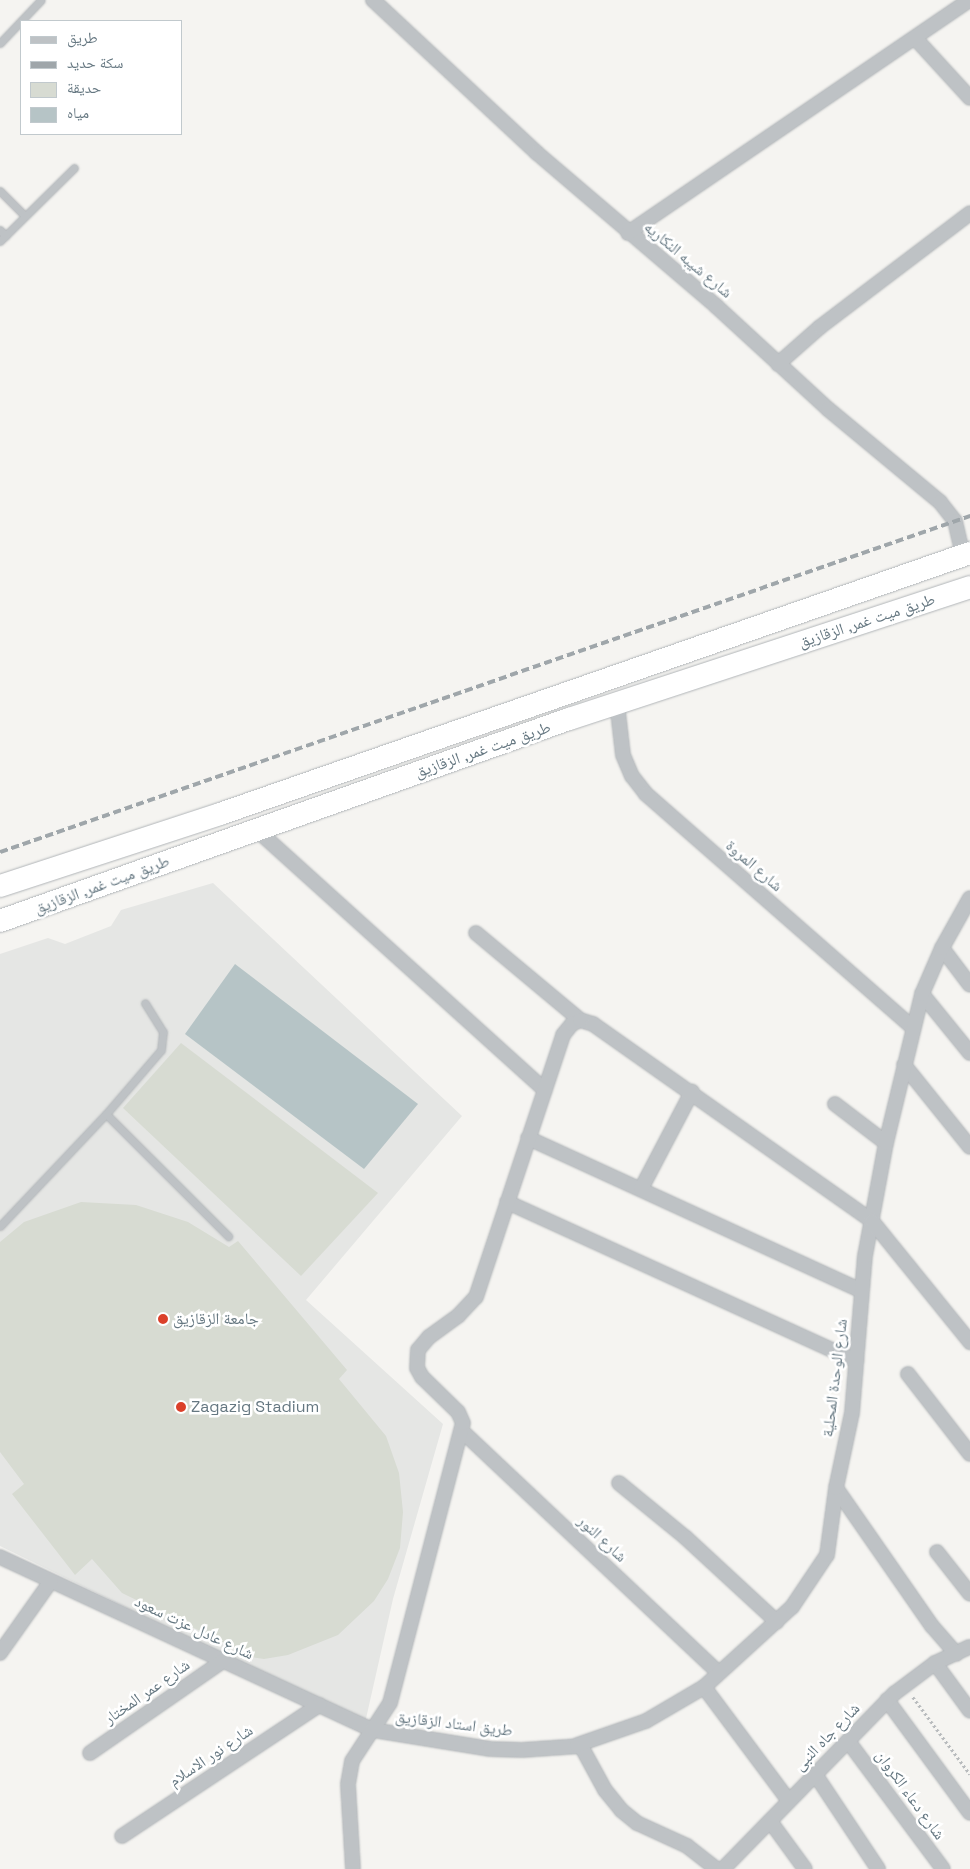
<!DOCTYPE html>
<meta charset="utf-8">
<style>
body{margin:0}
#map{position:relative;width:970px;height:1869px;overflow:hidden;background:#f5f4f1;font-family:"Space Grotesk","Noto Naskh Arabic",sans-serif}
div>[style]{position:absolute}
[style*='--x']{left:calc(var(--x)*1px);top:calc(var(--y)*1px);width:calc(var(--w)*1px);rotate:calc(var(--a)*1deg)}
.built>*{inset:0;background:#e5e6e4}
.green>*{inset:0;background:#d7dbd2}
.water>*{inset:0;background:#b6c4c6}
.path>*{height:2.5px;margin-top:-1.25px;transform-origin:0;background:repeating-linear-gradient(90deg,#b8bbbd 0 2.5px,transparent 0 5px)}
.roads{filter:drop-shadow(0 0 1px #b1b5b8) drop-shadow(0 0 1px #b1b5b8)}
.service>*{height:7px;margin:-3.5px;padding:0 3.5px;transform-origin:3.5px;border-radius:3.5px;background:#bec2c5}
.minor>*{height:14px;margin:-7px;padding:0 7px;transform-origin:7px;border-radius:7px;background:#bec2c5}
.trunk>*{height:22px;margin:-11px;padding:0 11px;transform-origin:11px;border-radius:11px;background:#fff}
.rail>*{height:4px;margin-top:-2px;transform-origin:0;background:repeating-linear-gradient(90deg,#9fa6aa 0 8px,transparent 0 12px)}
.dots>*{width:14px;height:14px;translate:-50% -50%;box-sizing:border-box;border:2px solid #fff;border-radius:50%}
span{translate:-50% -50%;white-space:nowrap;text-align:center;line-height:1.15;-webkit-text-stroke:5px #fff;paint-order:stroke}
.street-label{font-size:16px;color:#657781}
.poi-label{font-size:16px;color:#657781}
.left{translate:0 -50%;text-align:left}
.legend{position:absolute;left:20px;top:20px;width:162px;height:115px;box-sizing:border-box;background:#fff;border:1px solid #c1c9cd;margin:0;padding:6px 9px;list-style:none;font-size:15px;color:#657781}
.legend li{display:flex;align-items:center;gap:10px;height:25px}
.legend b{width:25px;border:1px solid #c1c9cd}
</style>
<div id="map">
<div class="built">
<i style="clip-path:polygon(213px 883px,462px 1116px,306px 1300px,443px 1424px,393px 1599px,365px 1723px,0 1546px,0 954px,48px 938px,65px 944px,111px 926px,121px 910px)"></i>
</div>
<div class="green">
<i style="clip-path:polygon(181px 1043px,378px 1193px,301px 1276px,123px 1108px)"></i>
<i style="clip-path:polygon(81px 1202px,136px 1205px,188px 1222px,229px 1247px,238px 1241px,347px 1370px,339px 1379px,386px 1436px,399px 1473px,403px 1512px,400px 1548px,388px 1579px,374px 1601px,338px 1635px,288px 1655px,264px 1659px,243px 1656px,235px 1648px,122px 1593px,92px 1559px,75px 1575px,12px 1494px,24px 1484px,0 1452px,0 1242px,24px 1222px)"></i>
</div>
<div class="water">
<i style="clip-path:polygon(235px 964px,418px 1104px,364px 1169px,185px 1034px)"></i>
</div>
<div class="path">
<i style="--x:913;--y:1697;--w:96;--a:53.5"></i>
</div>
<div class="roads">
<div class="service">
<i style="--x:0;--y:43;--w:59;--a:-46.4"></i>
<i style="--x:0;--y:191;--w:35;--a:45"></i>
<i style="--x:0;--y:230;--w:8;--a:45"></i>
<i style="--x:0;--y:241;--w:104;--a:-44.6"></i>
<i style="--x:106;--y:1114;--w:173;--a:45"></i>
<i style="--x:0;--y:1226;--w:154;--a:-46.6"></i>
<i style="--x:106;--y:1114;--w:84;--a:-49.3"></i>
<i style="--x:161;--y:1050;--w:18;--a:-84"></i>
<i style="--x:163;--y:1032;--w:34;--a:-122"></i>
</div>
<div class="minor">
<i style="--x:373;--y:0;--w:224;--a:43"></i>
<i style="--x:537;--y:153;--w:235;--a:40.5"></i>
<i style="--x:716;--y:306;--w:152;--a:42.6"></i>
<i style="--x:828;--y:409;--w:146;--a:39.7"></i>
<i style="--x:940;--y:502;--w:24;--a:52"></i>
<i style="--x:955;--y:521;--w:35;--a:77"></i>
<i style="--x:915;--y:38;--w:81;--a:47.5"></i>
<i style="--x:628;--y:233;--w:413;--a:-34.3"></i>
<i style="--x:778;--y:364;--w:56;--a:-41.4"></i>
<i style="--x:820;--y:327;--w:188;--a:-37.2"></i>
<i style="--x:617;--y:703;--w:52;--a:83.4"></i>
<i style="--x:623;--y:755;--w:23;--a:67"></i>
<i style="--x:632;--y:776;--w:23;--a:52"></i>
<i style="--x:646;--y:794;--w:355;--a:41.2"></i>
<i style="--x:257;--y:830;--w:388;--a:42.1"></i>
<i style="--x:476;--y:933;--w:136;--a:39.9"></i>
<i style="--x:942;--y:948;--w:46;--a:52.9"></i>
<i style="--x:922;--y:994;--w:76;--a:50.9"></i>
<i style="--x:904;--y:1065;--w:105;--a:51.2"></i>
<i style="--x:835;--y:1104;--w:64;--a:37.4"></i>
<i style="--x:528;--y:1138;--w:367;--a:24.6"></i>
<i style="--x:641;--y:1189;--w:110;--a:-62.3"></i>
<i style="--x:507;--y:1202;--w:384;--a:24.5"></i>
<i style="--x:908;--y:1374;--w:101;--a:52.2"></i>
<i style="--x:462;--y:1431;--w:352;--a:43.3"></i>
<i style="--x:619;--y:1483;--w:85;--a:39.3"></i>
<i style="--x:685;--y:1537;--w:125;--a:42.7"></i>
<i style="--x:836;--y:1488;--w:168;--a:55.2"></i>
<i style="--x:932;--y:1626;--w:37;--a:49"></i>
<i style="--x:937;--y:1552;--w:53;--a:51.8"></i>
<i style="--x:0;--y:1557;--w:411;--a:24.9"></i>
<i style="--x:373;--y:1730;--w:119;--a:9.2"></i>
<i style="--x:490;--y:1749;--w:32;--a:2"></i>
<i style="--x:522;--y:1750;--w:59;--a:-3.9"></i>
<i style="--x:581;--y:1746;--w:50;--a:61.4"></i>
<i style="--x:605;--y:1790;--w:26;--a:51"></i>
<i style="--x:621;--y:1810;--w:21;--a:39"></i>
<i style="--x:637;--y:1823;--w:55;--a:24.7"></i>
<i style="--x:687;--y:1846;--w:37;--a:38"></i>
<i style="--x:0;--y:1653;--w:88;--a:-54.7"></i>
<i style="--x:935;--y:1663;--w:59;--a:53.9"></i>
<i style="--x:704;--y:1687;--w:142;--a:53.3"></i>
<i style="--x:887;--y:1700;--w:140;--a:53.7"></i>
<i style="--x:848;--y:1741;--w:159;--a:53.4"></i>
<i style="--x:577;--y:1745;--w:73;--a:-19.2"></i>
<i style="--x:646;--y:1721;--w:67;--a:-30.4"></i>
<i style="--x:704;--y:1687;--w:119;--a:-42.3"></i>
<i style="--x:792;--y:1607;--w:63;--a:-56.1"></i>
<i style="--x:827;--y:1555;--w:68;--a:-82.3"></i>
<i style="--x:836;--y:1488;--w:77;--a:-78"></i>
<i style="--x:852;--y:1413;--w:158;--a:-85.3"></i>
<i style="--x:865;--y:1256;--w:115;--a:-79.5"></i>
<i style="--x:886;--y:1143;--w:153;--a:-76.4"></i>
<i style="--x:922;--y:994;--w:50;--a:-66.5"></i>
<i style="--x:942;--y:948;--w:57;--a:-60.8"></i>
<i style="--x:90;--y:1753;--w:162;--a:-34.7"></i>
<i style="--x:815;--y:1774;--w:114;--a:56.4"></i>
<i style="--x:770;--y:1821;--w:59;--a:53.9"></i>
<i style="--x:122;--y:1836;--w:237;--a:-33.6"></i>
<i style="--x:353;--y:1869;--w:85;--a:-93.4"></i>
<i style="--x:348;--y:1784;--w:23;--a:-80"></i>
<i style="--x:352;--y:1761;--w:69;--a:-56.8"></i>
<i style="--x:390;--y:1703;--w:289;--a:-75.4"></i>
<i style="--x:463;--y:1423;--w:12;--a:-114"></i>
<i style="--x:458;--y:1412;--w:50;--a:-135.8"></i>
<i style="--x:422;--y:1377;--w:10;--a:-119"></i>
<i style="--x:417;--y:1368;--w:18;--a:-87"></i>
<i style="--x:418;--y:1350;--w:17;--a:-50"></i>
<i style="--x:429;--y:1337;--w:36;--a:-36"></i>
<i style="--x:458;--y:1316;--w:26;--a:-47"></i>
<i style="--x:476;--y:1297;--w:276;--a:-71.6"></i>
<i style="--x:563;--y:1035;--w:14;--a:-51"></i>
<i style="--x:572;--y:1024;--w:9;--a:-27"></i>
<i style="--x:580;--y:1020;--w:14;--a:17"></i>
<i style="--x:593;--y:1024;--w:342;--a:35.2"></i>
<i style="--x:872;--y:1221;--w:156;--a:51"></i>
<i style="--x:723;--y:1869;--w:246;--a:-45.7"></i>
<i style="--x:895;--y:1693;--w:50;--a:-36.9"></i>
<i style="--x:935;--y:1663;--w:38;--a:-25"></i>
</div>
<div class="trunk">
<i style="--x:0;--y:886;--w:231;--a:-18.1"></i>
<i style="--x:220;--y:814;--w:794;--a:-19.19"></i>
<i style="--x:0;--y:921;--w:604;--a:-19.55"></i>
<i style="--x:569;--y:719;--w:422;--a:-18.2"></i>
</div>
</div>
<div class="rail">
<i style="--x:0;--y:852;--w:1027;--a:-19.11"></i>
</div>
<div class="dots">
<i style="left:163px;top:1319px;background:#db402a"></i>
<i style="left:181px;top:1407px;background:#db402a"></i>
</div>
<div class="street-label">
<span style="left:688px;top:260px;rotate:40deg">شارع شيبه النكاريه</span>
<span style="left:867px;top:621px;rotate:-18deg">طريق ميت غمر, الزقازيق</span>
<span style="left:483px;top:750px;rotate:-19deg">طريق ميت غمر, الزقازيق</span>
<span style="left:754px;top:866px;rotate:41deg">شارع المروة</span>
<span style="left:102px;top:885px;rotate:-20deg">طريق ميت غمر, الزقازيق</span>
<span style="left:835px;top:1378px;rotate:-83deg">شارع الوحدة المحلية</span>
<span style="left:602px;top:1539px;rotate:43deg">شارع النور</span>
<span style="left:194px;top:1628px;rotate:25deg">شارع عادل عزت سعود</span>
<span style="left:147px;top:1692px;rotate:-35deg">شارع عمر المختار</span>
<span style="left:454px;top:1724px;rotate:7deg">طريق استاد الزقازيق</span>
<span style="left:827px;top:1737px;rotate:-46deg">شارع جاه النبى</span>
<span style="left:211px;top:1756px;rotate:-34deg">شارع نور الاسلام</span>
<span style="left:910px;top:1795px;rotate:54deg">شارع دعاء الكروان</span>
</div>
<div class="poi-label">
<span class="left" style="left:173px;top:1319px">جامعة الزقازيق</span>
<span class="left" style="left:191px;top:1407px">Zagazig Stadium</span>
</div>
<ul class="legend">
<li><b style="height:6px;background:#bec2c5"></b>طريق</li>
<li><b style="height:6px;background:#9fa6aa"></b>سكة حديد</li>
<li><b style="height:14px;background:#d7dbd2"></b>حديقة</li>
<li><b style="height:14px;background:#b6c4c6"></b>مياه</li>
</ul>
</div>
